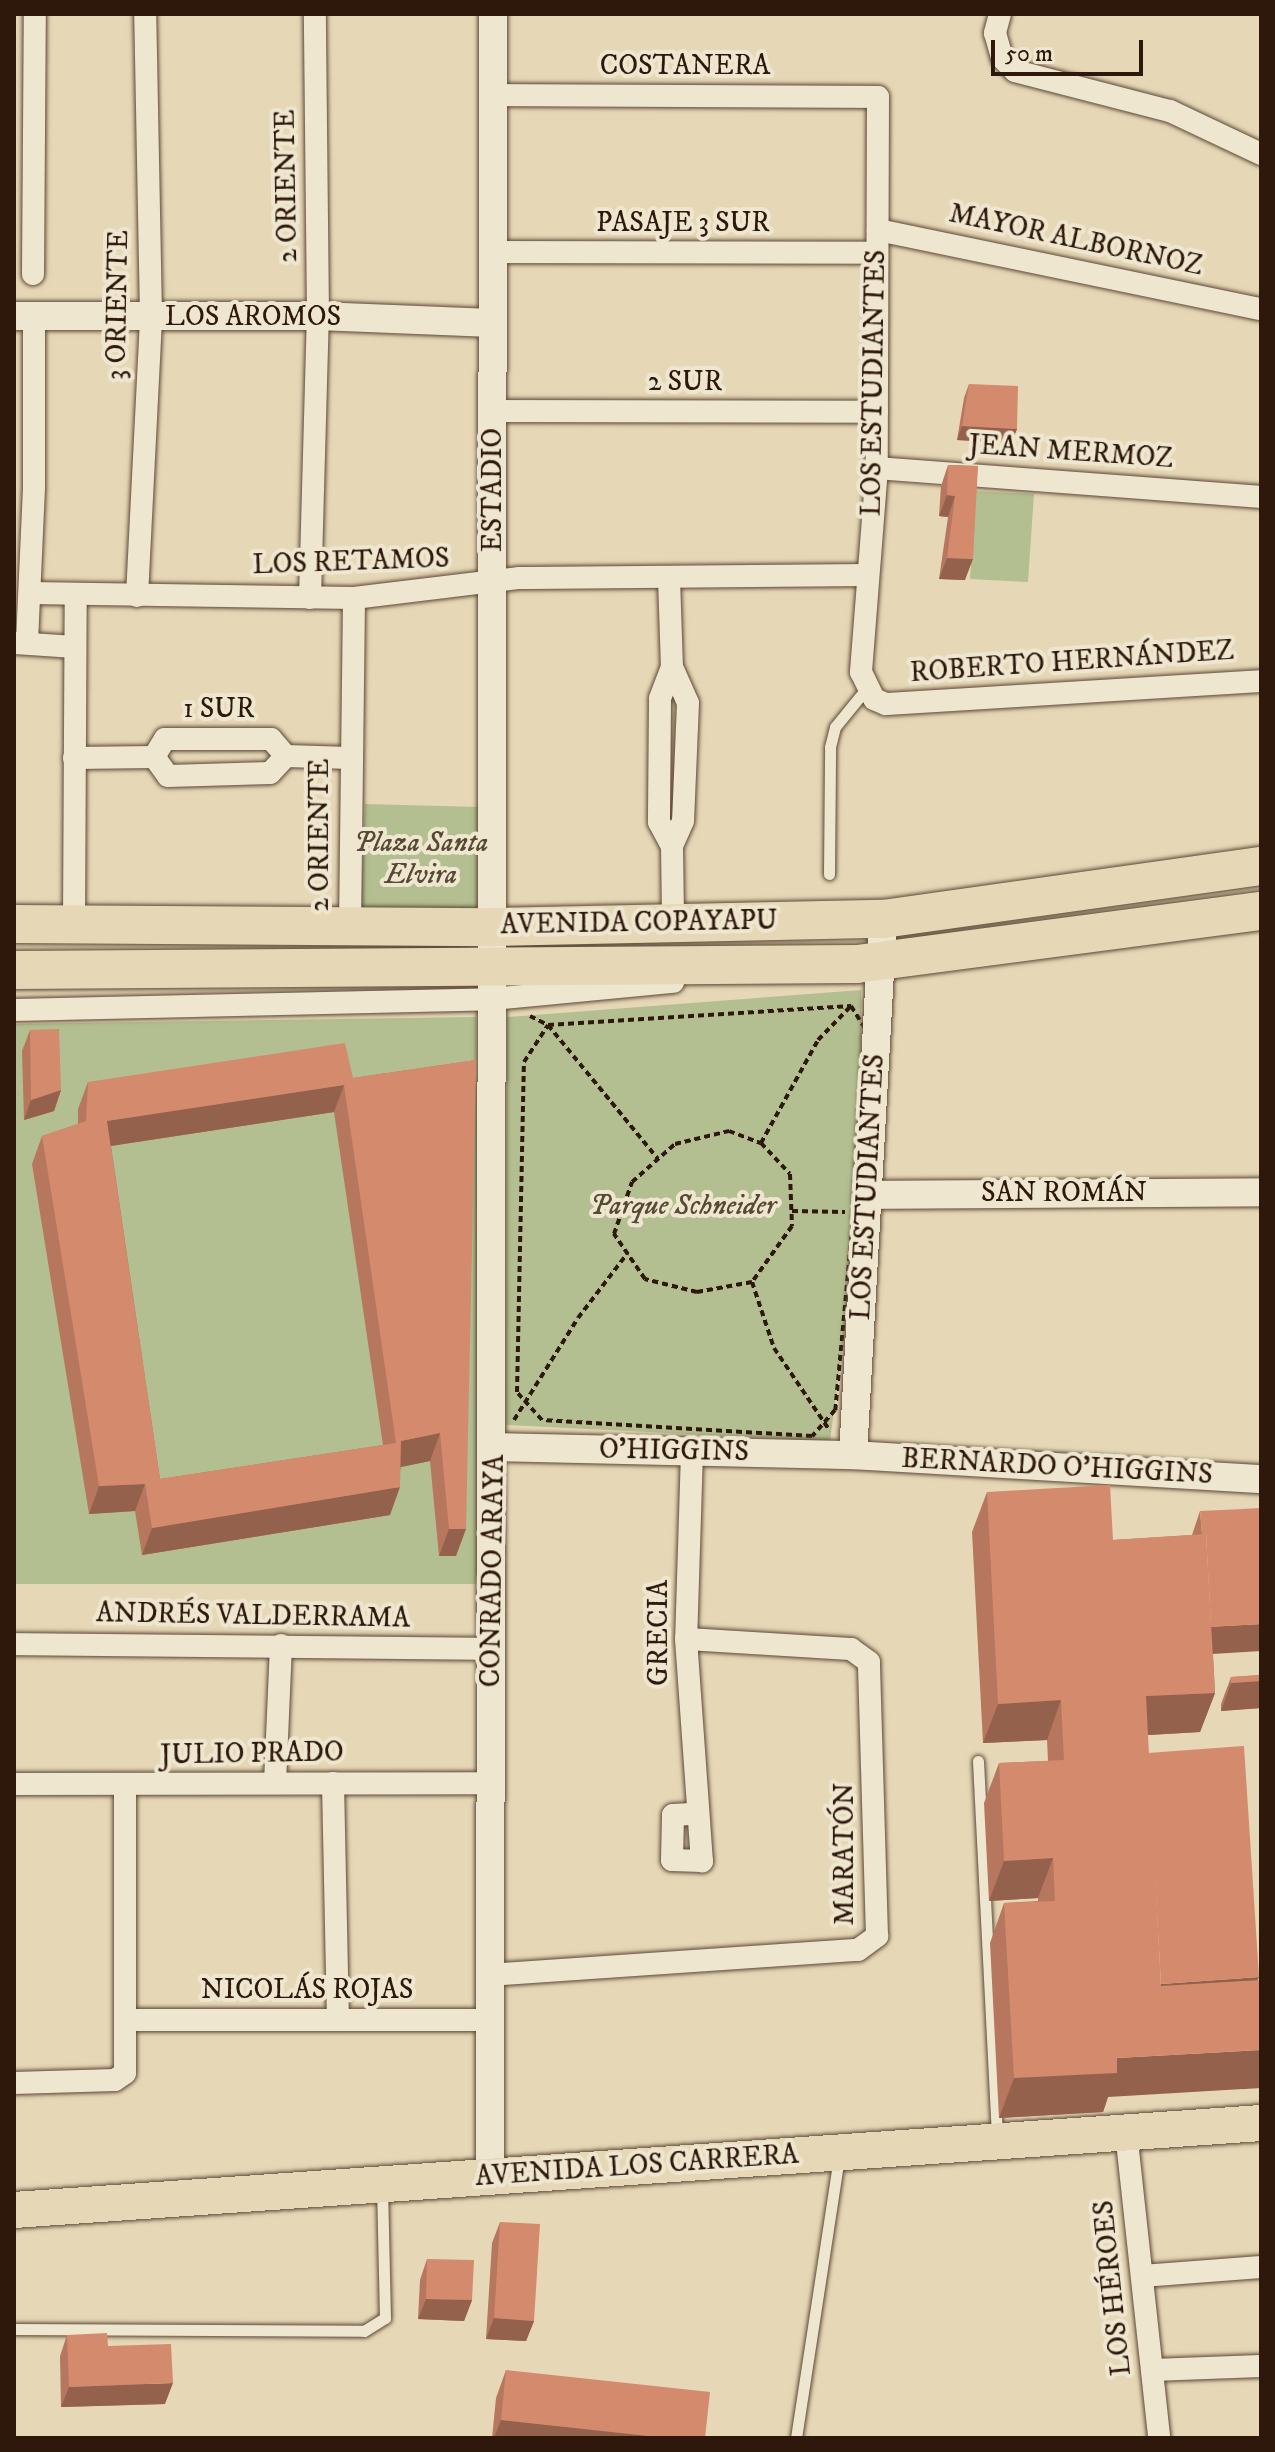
<!DOCTYPE html>
<meta charset="utf-8">
<style>
body{margin:0}
#map{position:relative;width:1275px;height:2452px;overflow:hidden;background:#e6d8b6;font-family:"IM FELL DW Pica",serif}
div>[style]{position:absolute}
[style*='--x']{left:calc(var(--x)*1px);top:calc(var(--y)*1px);width:calc(var(--w)*1px);rotate:calc(var(--a)*1deg)}
.green>*{inset:0;background:#b3bf90}
.path>*{height:4px;margin-top:-2px;transform-origin:0;background:repeating-linear-gradient(90deg,#2e180b 0 6px,transparent 0 10px)}
.roads{filter:drop-shadow(0 0 2px #5c4836) drop-shadow(0 0 2px #5c4836)}
.service>*{height:11px;margin:-5.5px;padding:0 5.5px;transform-origin:5.5px;border-radius:5.5px;background:#efe6d0}
.minor>*{height:22px;margin:-11px;padding:0 11px;transform-origin:11px;border-radius:11px;background:#efe6d0}
.tertiary>*{height:28px;margin:-14px;padding:0 14px;transform-origin:14px;border-radius:14px;background:#efe6d0}
.primary>*{height:36px;margin:-18px;padding:0 18px;transform-origin:18px;border-radius:18px;background:#e6d8b6}
.trunk>*{height:38px;margin:-19px;padding:0 19px;transform-origin:19px;border-radius:19px;background:#e6d8b6}
.wall>*{inset:0;background:#b6775e}
.shaded-wall>*{inset:0;background:#94614c}
.building>*{inset:0;background:#d48a6d}
span{translate:-50% -50%;white-space:nowrap;text-align:center;line-height:1.15;-webkit-text-stroke:8px #efe6d0;paint-order:stroke}
.street-label{font-size:28px;color:#2e180b}
.park-label{font-size:28px;color:#564a33;font-style:italic}
.frame{position:absolute;inset:0;border:16px solid #2e180b;pointer-events:none}
.scale{position:absolute;left:991px;top:40px;width:152px;height:36px;box-sizing:border-box;border:4px solid #2e180b;border-top:0;padding-left:10px;font-size:24px;line-height:28px;white-space:nowrap;color:#2e180b;-webkit-text-stroke:6px #efe6d0;paint-order:stroke}
</style>
<div id="map">
<div class="green">
<i style="clip-path:polygon(976px 491px,1034px 494px,1028px 582px,970px 579px)"></i>
<i style="clip-path:polygon(365px 804px,481px 807px,478px 914px,361px 911px)"></i>
<i style="clip-path:polygon(861px 990px,860px 1213px,830px 1441px,506px 1425px,507px 1017px)"></i>
<i style="clip-path:polygon(476px 1017px,482px 1584px,14px 1584px,14px 1024px)"></i>
</div>
<div class="path">
<i style="--x:851;--y:1006;--w:36;--a:58"></i>
<i style="--x:870;--y:1036;--w:376;--a:95.3"></i>
<i style="--x:835;--y:1410;--w:35;--a:131"></i>
<i style="--x:812;--y:1436;--w:270;--a:-176.6"></i>
<i style="--x:542;--y:1420;--w:38;--a:-132"></i>
<i style="--x:517;--y:1392;--w:330;--a:-88.8"></i>
<i style="--x:524;--y:1062;--w:44;--a:-57"></i>
<i style="--x:548;--y:1025;--w:304;--a:-3.6"></i>
<i style="--x:530;--y:1016;--w:20;--a:27"></i>
<i style="--x:548;--y:1025;--w:173;--a:50.6"></i>
<i style="--x:729;--y:1131;--w:34;--a:21"></i>
<i style="--x:761;--y:1143;--w:42;--a:46.9"></i>
<i style="--x:790;--y:1174;--w:52;--a:87.8"></i>
<i style="--x:792;--y:1226;--w:69;--a:125.5"></i>
<i style="--x:752;--y:1282;--w:56;--a:169.7"></i>
<i style="--x:697;--y:1292;--w:54;--a:-166"></i>
<i style="--x:645;--y:1279;--w:55;--a:-124.6"></i>
<i style="--x:614;--y:1234;--w:55;--a:-70.9"></i>
<i style="--x:632;--y:1182;--w:57;--a:-41.5"></i>
<i style="--x:675;--y:1144;--w:56;--a:-13.5"></i>
<i style="--x:761;--y:1143;--w:118;--a:-61"></i>
<i style="--x:818;--y:1040;--w:47;--a:-45.9"></i>
<i style="--x:792;--y:1211;--w:53;--a:1.1"></i>
<i style="--x:752;--y:1282;--w:70;--a:71.6"></i>
<i style="--x:774;--y:1348;--w:100;--a:56"></i>
<i style="--x:514;--y:1420;--w:120;--a:-57.9"></i>
<i style="--x:578;--y:1318;--w:81;--a:-52.6"></i>
</div>
<div class="roads">
<div class="service">
<i style="--x:829;--y:874;--w:127;--a:-89.5"></i>
<i style="--x:830;--y:747;--w:21;--a:-76"></i>
<i style="--x:835;--y:727;--w:49;--a:-50.8"></i>
<i style="--x:978;--y:1761;--w:375;--a:87.1"></i>
<i style="--x:14;--y:2329;--w:350;--a:0.3"></i>
<i style="--x:364;--y:2331;--w:25;--a:-32"></i>
<i style="--x:385;--y:2318;--w:130;--a:-91.3"></i>
<i style="--x:796;--y:2438;--w:284;--a:-81.3"></i>
</div>
<div class="minor">
<i style="--x:1000;--y:14;--w:20;--a:105"></i>
<i style="--x:995;--y:33;--w:26;--a:74"></i>
<i style="--x:1002;--y:58;--w:18;--a:45"></i>
<i style="--x:1015;--y:71;--w:160;--a:14.5"></i>
<i style="--x:1170;--y:111;--w:101;--a:25.3"></i>
<i style="--x:491;--y:95;--w:387;--a:0.3"></i>
<i style="--x:878;--y:97;--w:371;--a:90.2"></i>
<i style="--x:877;--y:468;--w:205;--a:94.5"></i>
<i style="--x:861;--y:672;--w:30;--a:64"></i>
<i style="--x:874;--y:699;--w:13;--a:23"></i>
<i style="--x:886;--y:704;--w:376;--a:-3.5"></i>
<i style="--x:878;--y:230;--w:391;--a:11.7"></i>
<i style="--x:492;--y:252;--w:382;--a:0.1"></i>
<i style="--x:33;--y:274;--w:260;--a:-89.6"></i>
<i style="--x:493;--y:411;--w:384;--a:0.1"></i>
<i style="--x:877;--y:468;--w:385;--a:4.3"></i>
<i style="--x:669;--y:578;--w:89;--a:88.1"></i>
<i style="--x:672;--y:667;--w:34;--a:111"></i>
<i style="--x:660;--y:699;--w:123;--a:90.5"></i>
<i style="--x:659;--y:822;--w:27;--a:62"></i>
<i style="--x:30;--y:593;--w:324;--a:0.9"></i>
<i style="--x:354;--y:598;--w:167;--a:-6.9"></i>
<i style="--x:520;--y:578;--w:347;--a:-0.5"></i>
<i style="--x:137;--y:596;--w:280;--a:-87.1"></i>
<i style="--x:151;--y:316;--w:302;--a:-91.1"></i>
<i style="--x:310;--y:598;--w:282;--a:-88.4"></i>
<i style="--x:318;--y:316;--w:302;--a:-90.6"></i>
<i style="--x:27;--y:642;--w:156;--a:-87.4"></i>
<i style="--x:34;--y:486;--w:170;--a:-90"></i>
<i style="--x:15;--y:643;--w:60;--a:3.8"></i>
<i style="--x:672;--y:667;--w:39;--a:66"></i>
<i style="--x:688;--y:703;--w:118;--a:92.4"></i>
<i style="--x:683;--y:821;--w:27;--a:114"></i>
<i style="--x:672;--y:846;--w:75;--a:89.2"></i>
<i style="--x:165;--y:739;--w:106;--a:0"></i>
<i style="--x:271;--y:739;--w:23;--a:49"></i>
<i style="--x:286;--y:756;--w:23;--a:133"></i>
<i style="--x:270;--y:773;--w:102;--a:178.3"></i>
<i style="--x:168;--y:776;--w:24;--a:-126"></i>
<i style="--x:154;--y:757;--w:21;--a:-59"></i>
<i style="--x:286;--y:756;--w:64;--a:1.8"></i>
<i style="--x:74;--y:758;--w:80;--a:-0.7"></i>
<i style="--x:74;--y:924;--w:329;--a:-89.7"></i>
<i style="--x:350;--y:927;--w:329;--a:-89.3"></i>
<i style="--x:14;--y:1010;--w:478;--a:-1.3"></i>
<i style="--x:492;--y:999;--w:182;--a:-5.4"></i>
<i style="--x:692;--y:1452;--w:187;--a:91.8"></i>
<i style="--x:686;--y:1639;--w:223;--a:85.9"></i>
<i style="--x:702;--y:1861;--w:30;--a:-178"></i>
<i style="--x:672;--y:1860;--w:45;--a:-88.7"></i>
<i style="--x:673;--y:1815;--w:22;--a:-3"></i>
<i style="--x:14;--y:1644;--w:478;--a:0.6"></i>
<i style="--x:275;--y:1783;--w:138;--a:-87.5"></i>
<i style="--x:333;--y:1783;--w:237;--a:88.8"></i>
<i style="--x:14;--y:1784;--w:476;--a:-0.1"></i>
<i style="--x:488;--y:1975;--w:371;--a:-3.9"></i>
<i style="--x:858;--y:1950;--w:24;--a:-36"></i>
<i style="--x:877;--y:1936;--w:274;--a:-91.7"></i>
<i style="--x:869;--y:1662;--w:22;--a:-144"></i>
<i style="--x:851;--y:1649;--w:165;--a:-176.5"></i>
<i style="--x:127;--y:2020;--w:360;--a:0"></i>
<i style="--x:14;--y:2083;--w:101;--a:-1.7"></i>
<i style="--x:115;--y:2080;--w:12;--a:-35"></i>
<i style="--x:125;--y:2073;--w:287;--a:-90"></i>
<i style="--x:1126;--y:2132;--w:308;--a:83.8"></i>
<i style="--x:1142;--y:2276;--w:119;--a:-4.3"></i>
<i style="--x:1152;--y:2370;--w:109;--a:-2.1"></i>
</div>
<div class="tertiary">
<i style="--x:14;--y:316;--w:304;--a:0"></i>
<i style="--x:318;--y:316;--w:174;--a:2.3"></i>
<i style="--x:867;--y:1195;--w:394;--a:-0.4"></i>
<i style="--x:495;--y:1447;--w:358;--a:1.3"></i>
<i style="--x:853;--y:1455;--w:409;--a:3.4"></i>
<i style="--x:853;--y:1455;--w:537;--a:-86.8"></i>
<i style="--x:490;--y:2176;--w:2162;--a:-89.92"></i>
</div>
<div class="primary">
<i style="--x:14;--y:2210;--w:1250;--a:-3.99"></i>
</div>
<div class="trunk">
<i style="--x:14;--y:924;--w:479;--a:0.4"></i>
<i style="--x:493;--y:927;--w:390;--a:-1.2"></i>
<i style="--x:883;--y:919;--w:382;--a:-8"></i>
<i style="--x:14;--y:970;--w:843;--a:-0.41"></i>
<i style="--x:857;--y:964;--w:407;--a:-7.5"></i>
</div>
</div>
<div class="wall">
<i style="clip-path:polygon(969px 384px,1017px 429px,1011px 443px,957px 440px,964px 398px)"></i>
<i style="clip-path:polygon(948px 465px,978px 466px,965px 580px,939px 579px,948px 517px,939px 516px,941px 486px)"></i>
<i style="clip-path:polygon(30px 1030px,61px 1090px,54px 1111px,24px 1120px,22px 1051px)"></i>
<i style="clip-path:polygon(evenodd,476px 1060px,456px 1556px,439px 1556px,430px 1461px,401px 1467px,390px 1515px,142px 1555px,135px 1511px,89px 1514px,32px 1164px,42px 1136px,78px 1124px,78px 1109px,88px 1082px,353px 1078px,476px 1060px,334px 1112px,383px 1445px,160px 1479px,111px 1146px,334px 1112px)"></i>
<i style="clip-path:polygon(987px 1492px,1113px 1540px,1192px 1535px,1200px 1511px,1213px 1654px,1215px 1693px,1200px 1732px,1148px 1735px,1108px 2097px,1103px 2112px,999px 2118px,990px 1943px,1004px 1903px,1038px 1901px,1038px 1898px,989px 1901px,984px 1803px,999px 1763px,1048px 1761px,1047px 1740px,983px 1743px,972px 1532px)"></i>
<i style="clip-path:polygon(1261px 1675px,1261px 1708px,1221px 1711px,1221px 1704px,1231px 1677px)"></i>
<i style="clip-path:polygon(500px 2222px,534px 2321px,526px 2341px,486px 2339px,492px 2243px)"></i>
<i style="clip-path:polygon(427px 2259px,472px 2300px,464px 2321px,418px 2319px,420px 2280px)"></i>
<i style="clip-path:polygon(67px 2335px,108px 2346px,165px 2404px,61px 2407px,60px 2356px)"></i>
<i style="clip-path:polygon(506px 2370px,705px 2438px,492px 2438px,496px 2398px)"></i>
</div>
<div class="shaded-wall">
<i style="clip-path:polygon(962px 426px,1017px 429px,1011px 443px,957px 440px)"></i>
<i style="clip-path:polygon(947px 495px,955px 496px,948px 517px,939px 516px)"></i>
<i style="clip-path:polygon(947px 558px,973px 559px,965px 580px,939px 579px)"></i>
<i style="clip-path:polygon(344px 1085px,334px 1112px,97px 1148px,107px 1121px)"></i>
<i style="clip-path:polygon(61px 1090px,54px 1111px,24px 1120px,31px 1100px)"></i>
<i style="clip-path:polygon(440px 1433px,430px 1461px,391px 1469px,401px 1441px)"></i>
<i style="clip-path:polygon(145px 1484px,135px 1511px,89px 1514px,99px 1486px)"></i>
<i style="clip-path:polygon(400px 1487px,390px 1515px,142px 1555px,152px 1528px)"></i>
<i style="clip-path:polygon(449px 1529px,466px 1529px,456px 1556px,439px 1556px)"></i>
<i style="clip-path:polygon(1261px 1624px,1261px 1651px,1196px 1655px,1206px 1627px)"></i>
<i style="clip-path:polygon(1261px 1681px,1261px 1708px,1221px 1711px,1231px 1683px)"></i>
<i style="clip-path:polygon(1215px 1693px,1200px 1732px,1131px 1736px,1146px 1696px)"></i>
<i style="clip-path:polygon(1061px 1700px,1047px 1740px,983px 1743px,998px 1704px)"></i>
<i style="clip-path:polygon(1053px 1858px,1038px 1898px,989px 1901px,1004px 1861px)"></i>
<i style="clip-path:polygon(1259px 1977px,1249px 2004px,1151px 2011px,1161px 1984px)"></i>
<i style="clip-path:polygon(1261px 2050px,1261px 2088px,1108px 2097px,1103px 2112px,999px 2118px,1014px 2078px,1117px 2058px)"></i>
<i style="clip-path:polygon(426px 2299px,472px 2300px,464px 2321px,418px 2319px)"></i>
<i style="clip-path:polygon(494px 2318px,534px 2321px,526px 2341px,486px 2339px)"></i>
<i style="clip-path:polygon(173px 2383px,165px 2404px,61px 2407px,69px 2387px)"></i>
<i style="clip-path:polygon(501px 2420px,666px 2437px,494px 2438px)"></i>
</div>
<div class="building">
<i style="clip-path:polygon(969px 384px,1018px 386px,1017px 429px,962px 426px)"></i>
<i style="clip-path:polygon(948px 465px,978px 466px,973px 559px,947px 558px,955px 496px,947px 495px)"></i>
<i style="clip-path:polygon(59px 1029px,61px 1090px,31px 1100px,30px 1030px)"></i>
<i style="clip-path:polygon(evenodd,345px 1043px,353px 1078px,476px 1060px,466px 1529px,449px 1529px,440px 1433px,401px 1441px,400px 1487px,152px 1528px,145px 1484px,99px 1486px,42px 1136px,86px 1121px,88px 1082px,345px 1043px,344px 1085px,396px 1443px,160px 1479px,107px 1121px,344px 1085px)"></i>
<i style="clip-path:polygon(1110px 1485px,1113px 1540px,1206px 1534px,1215px 1693px,1146px 1696px,1161px 1986px,1261px 1980px,1261px 2050px,1117px 2058px,1117px 2073px,1014px 2078px,1004px 1903px,1055px 1901px,1053px 1858px,1004px 1861px,999px 1763px,1064px 1760px,1061px 1700px,998px 1704px,987px 1492px)"></i>
<i style="clip-path:polygon(1261px 1508px,1261px 1624px,1211px 1627px,1206px 1534px,1202px 1535px,1200px 1511px)"></i>
<i style="clip-path:polygon(1261px 1675px,1261px 1681px,1231px 1683px,1231px 1677px)"></i>
<i style="clip-path:polygon(1244px 1746px,1259px 1977px,1161px 1984px,1148px 1753px)"></i>
<i style="clip-path:polygon(500px 2222px,540px 2224px,534px 2321px,494px 2318px)"></i>
<i style="clip-path:polygon(427px 2259px,474px 2260px,472px 2300px,426px 2299px)"></i>
<i style="clip-path:polygon(107px 2333px,108px 2346px,171px 2344px,173px 2383px,69px 2387px,67px 2335px)"></i>
<i style="clip-path:polygon(506px 2370px,710px 2392px,705px 2438px,666px 2438px,501px 2420px)"></i>
</div>
<div class="street-label">
<span style="left:685px;top:66px">COSTANERA</span>
<span style="left:287px;top:186px;rotate:-91deg">2 ORIENTE</span>
<span style="left:683px;top:223px">PASAJE 3 SUR</span>
<span style="left:1076px;top:240px;rotate:12deg">MAYOR ALBORNOZ</span>
<span style="left:118px;top:305px;rotate:-89deg">3 ORIENTE</span>
<span style="left:253px;top:317px">LOS AROMOS</span>
<span style="left:685px;top:382px">2 SUR</span>
<span style="left:874px;top:383px;rotate:-89deg">LOS ESTUDIANTES</span>
<span style="left:1071px;top:452px;rotate:4deg">JEAN MERMOZ</span>
<span style="left:493px;top:490px;rotate:-90deg">ESTADIO</span>
<span style="left:351px;top:562px;rotate:-2deg">LOS RETAMOS</span>
<span style="left:1072px;top:662px;rotate:-4deg">ROBERTO HERNÁNDEZ</span>
<span style="left:219px;top:709px">1 SUR</span>
<span style="left:320px;top:835px;rotate:-90deg">2 ORIENTE</span>
<span style="left:639px;top:923px;rotate:-1deg">AVENIDA COPAYAPU</span>
<span style="left:868px;top:1187px;rotate:-87deg">LOS ESTUDIANTES</span>
<span style="left:1064px;top:1193px">SAN ROMÁN</span>
<span style="left:674px;top:1451px;rotate:1deg">O'HIGGINS</span>
<span style="left:1057px;top:1467px;rotate:3deg">BERNARDO O'HIGGINS</span>
<span style="left:493px;top:1571px;rotate:-89deg">CONRADO ARAYA</span>
<span style="left:253px;top:1616px;rotate:1deg">ANDRÉS VALDERRAMA</span>
<span style="left:659px;top:1633px;rotate:-90deg">GRECIA</span>
<span style="left:252px;top:1754px;rotate:-1deg">JULIO PRADO</span>
<span style="left:845px;top:1854px;rotate:-90deg">MARATÓN</span>
<span style="left:307px;top:1990px">NICOLÁS ROJAS</span>
<span style="left:637px;top:2166px;rotate:-4deg">AVENIDA LOS CARRERA</span>
<span style="left:1113px;top:2288px;rotate:-96deg">LOS HÉROES</span>
</div>
<div class="park-label">
<span style="left:421px;top:859px">Plaza Santa<br>Elvira</span>
<span style="left:683px;top:1206px">Parque Schneider</span>
</div>
<div class="frame"></div>
<div class="scale">50 m</div>
</div>
